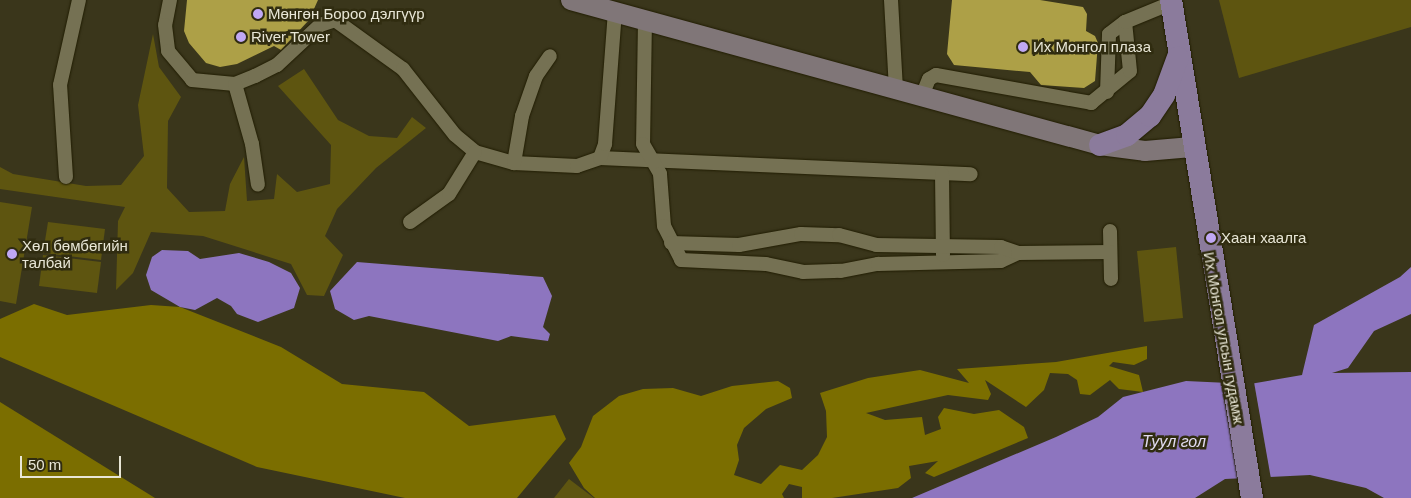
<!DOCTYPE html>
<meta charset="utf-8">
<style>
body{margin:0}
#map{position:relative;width:1411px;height:498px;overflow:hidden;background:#3a361b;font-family:Arial,sans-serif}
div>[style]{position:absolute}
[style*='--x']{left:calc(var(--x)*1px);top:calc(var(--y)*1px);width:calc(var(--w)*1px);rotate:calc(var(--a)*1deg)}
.green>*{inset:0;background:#5e5510}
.forest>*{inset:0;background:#7b6e00}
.water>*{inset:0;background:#8d75bf}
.pier>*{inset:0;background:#3a361b}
.building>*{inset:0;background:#ada047}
.roads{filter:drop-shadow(0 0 1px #211d03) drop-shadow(0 0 1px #211d03)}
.street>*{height:14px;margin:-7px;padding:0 7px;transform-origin:7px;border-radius:7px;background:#757153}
.secondary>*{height:20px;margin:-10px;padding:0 10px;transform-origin:10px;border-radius:10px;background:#807678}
.primary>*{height:22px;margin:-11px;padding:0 11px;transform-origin:11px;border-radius:11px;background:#8b7b9c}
.dots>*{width:14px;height:14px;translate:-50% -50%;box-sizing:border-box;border:2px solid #302c10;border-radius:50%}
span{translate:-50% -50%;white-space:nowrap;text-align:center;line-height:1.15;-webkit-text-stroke:5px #302c10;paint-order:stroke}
.poi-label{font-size:15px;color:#e8e6d6}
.left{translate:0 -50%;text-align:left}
.street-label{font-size:15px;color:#e8e6d6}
.water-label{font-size:16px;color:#e1dbf0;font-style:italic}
.scale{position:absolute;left:20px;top:456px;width:101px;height:22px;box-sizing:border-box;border:2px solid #e8e6d6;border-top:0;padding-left:6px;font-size:15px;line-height:18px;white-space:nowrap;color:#e8e6d6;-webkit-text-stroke:4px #302c10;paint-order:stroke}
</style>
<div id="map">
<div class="green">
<i style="clip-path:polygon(1219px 0,1411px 0,1411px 27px,1239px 78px)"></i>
<i style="clip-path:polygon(153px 34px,159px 67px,181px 97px,168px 121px,167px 188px,189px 212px,225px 211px,230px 184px,244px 157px,247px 201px,274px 199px,277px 174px,297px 192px,330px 184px,331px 145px,278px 86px,304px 69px,338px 120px,369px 136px,397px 138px,412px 117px,426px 128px,376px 168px,337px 209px,325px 236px,343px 255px,324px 296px,307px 295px,291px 264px,203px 236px,151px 232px,133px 273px,116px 290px,118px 221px,125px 207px,0 189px,0 167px,13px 174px,86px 186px,121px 185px,144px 156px,138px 105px)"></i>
<i style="clip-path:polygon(0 202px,32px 207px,16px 304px,0 301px)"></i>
<i style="clip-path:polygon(48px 222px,105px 229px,101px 260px,43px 253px)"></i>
<i style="clip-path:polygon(1176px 247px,1183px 318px,1144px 322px,1137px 251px)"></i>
<i style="clip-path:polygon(43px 255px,101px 262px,97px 293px,39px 286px)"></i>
<i style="clip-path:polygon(569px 479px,594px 498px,554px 498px)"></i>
</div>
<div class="forest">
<i style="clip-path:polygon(34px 304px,67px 315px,151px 305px,180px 307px,281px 347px,342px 384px,424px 392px,469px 426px,555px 415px,566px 439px,517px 498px,405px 498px,257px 467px,0 357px,0 319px)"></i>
<i style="clip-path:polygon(1147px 346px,1147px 359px,1134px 365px,1113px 362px,1109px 366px,1139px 375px,1143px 392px,1119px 389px,1110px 380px,1090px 395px,1080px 394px,1077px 380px,1068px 374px,1050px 373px,1044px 390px,1026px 407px,985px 380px,991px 394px,988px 400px,948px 395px,866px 413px,885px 420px,922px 417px,925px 435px,941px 429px,938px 417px,944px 408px,974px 414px,999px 410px,1024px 427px,1028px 438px,934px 477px,925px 473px,938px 461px,909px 466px,911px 478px,898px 488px,832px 498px,802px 498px,802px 487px,789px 484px,782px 494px,784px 498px,595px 498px,584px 488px,569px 463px,581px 447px,593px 416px,619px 396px,643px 389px,673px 388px,701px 396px,732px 386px,778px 381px,790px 388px,792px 398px,766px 409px,744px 428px,737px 445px,739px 460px,734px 475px,761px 484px,780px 465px,802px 470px,818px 455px,827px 437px,826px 411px,820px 393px,868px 378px,920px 370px,969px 383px,957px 369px,1056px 362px)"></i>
<i style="clip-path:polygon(0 402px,155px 498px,0 498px)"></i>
</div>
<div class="water">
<i style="clip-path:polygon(162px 250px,188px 251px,200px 259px,239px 253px,269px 262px,291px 273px,300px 288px,294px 308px,258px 322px,237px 314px,231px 306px,217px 298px,195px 310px,180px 307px,151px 290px,146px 275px,152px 257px)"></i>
<i style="clip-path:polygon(357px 262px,543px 277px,552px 296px,543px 327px,550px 334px,548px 341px,511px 336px,498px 341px,369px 316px,354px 320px,335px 309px,330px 291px)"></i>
<i style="clip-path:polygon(1411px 267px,1411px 314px,1374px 331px,1348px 368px,1332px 373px,1411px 372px,1411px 498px,1384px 498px,1366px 488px,1310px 475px,1225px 479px,1195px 498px,912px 498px,1056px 437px,1098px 417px,1123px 397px,1186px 381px,1250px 384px,1302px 375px,1314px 325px,1400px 277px)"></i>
</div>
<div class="pier">
<i style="clip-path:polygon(1221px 381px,1254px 382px,1271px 479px,1239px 481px)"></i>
</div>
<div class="building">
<i style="clip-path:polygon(187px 0,318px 0,309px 20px,281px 50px,274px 46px,237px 64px,220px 67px,206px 63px,189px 43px,184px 31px)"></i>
<i style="clip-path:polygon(952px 0,1040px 0,1083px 7px,1087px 14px,1086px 31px,1095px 36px,1098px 43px,1095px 81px,1084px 88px,1041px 85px,1030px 72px,954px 65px,947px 54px)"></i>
</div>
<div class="roads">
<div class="street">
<i style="--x:170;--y:0;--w:25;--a:101"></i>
<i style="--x:165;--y:25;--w:26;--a:83"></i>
<i style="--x:168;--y:51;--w:38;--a:50"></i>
<i style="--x:192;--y:80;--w:43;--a:5.3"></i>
<i style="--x:235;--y:84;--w:22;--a:-22"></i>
<i style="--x:255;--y:76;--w:25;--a:-27"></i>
<i style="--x:277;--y:65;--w:59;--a:-42.9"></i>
<i style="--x:320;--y:25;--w:16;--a:-18"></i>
<i style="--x:335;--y:20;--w:84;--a:35.8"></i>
<i style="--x:403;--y:69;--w:84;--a:51.8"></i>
<i style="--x:455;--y:135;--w:26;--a:40"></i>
<i style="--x:475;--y:152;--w:41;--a:15.8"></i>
<i style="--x:514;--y:163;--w:63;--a:2.7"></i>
<i style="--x:577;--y:166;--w:24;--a:-19"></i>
<i style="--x:600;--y:158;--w:371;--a:2.5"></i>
<i style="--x:891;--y:0;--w:89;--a:86.8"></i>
<i style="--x:645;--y:20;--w:124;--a:90.9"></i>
<i style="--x:643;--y:144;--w:34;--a:60"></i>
<i style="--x:660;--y:174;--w:52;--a:85.6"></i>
<i style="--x:664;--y:226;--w:38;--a:63"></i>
<i style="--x:681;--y:260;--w:85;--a:2.7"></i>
<i style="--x:766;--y:264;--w:38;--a:12"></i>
<i style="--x:803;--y:272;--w:38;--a:-2"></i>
<i style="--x:841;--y:271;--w:38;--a:-11"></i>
<i style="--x:878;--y:264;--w:123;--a:-1.4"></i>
<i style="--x:1001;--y:261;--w:19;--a:-25"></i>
<i style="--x:235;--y:84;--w:62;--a:74.2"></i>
<i style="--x:252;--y:144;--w:41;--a:81.7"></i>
<i style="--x:1107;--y:92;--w:58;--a:-88"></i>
<i style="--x:1109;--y:34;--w:20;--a:-37"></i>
<i style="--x:922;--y:96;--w:18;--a:-68"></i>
<i style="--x:929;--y:79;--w:8;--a:-30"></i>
<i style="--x:936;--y:75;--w:158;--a:10.2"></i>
<i style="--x:1091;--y:103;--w:50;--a:-39.4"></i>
<i style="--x:1130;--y:71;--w:49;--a:-95.8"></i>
<i style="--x:1125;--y:22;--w:50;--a:-22.4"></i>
<i style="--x:600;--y:158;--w:15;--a:-70"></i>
<i style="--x:605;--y:144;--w:132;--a:-85.7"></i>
<i style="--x:514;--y:163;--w:48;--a:-80.3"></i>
<i style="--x:522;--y:116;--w:42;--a:-70.7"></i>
<i style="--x:536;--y:76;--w:24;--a:-55"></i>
<i style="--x:942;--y:174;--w:81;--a:89.3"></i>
<i style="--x:66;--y:177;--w:92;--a:-93.7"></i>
<i style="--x:60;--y:85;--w:87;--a:-77.4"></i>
<i style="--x:410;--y:222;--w:48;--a:-35.7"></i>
<i style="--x:449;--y:194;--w:49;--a:-58.2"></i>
<i style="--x:1110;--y:231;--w:48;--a:88.8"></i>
<i style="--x:671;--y:243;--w:68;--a:1.7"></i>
<i style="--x:739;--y:245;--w:63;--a:-10.1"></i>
<i style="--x:801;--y:234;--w:38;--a:2"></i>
<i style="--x:839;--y:235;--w:38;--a:15"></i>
<i style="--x:876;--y:245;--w:125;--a:0.9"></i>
<i style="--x:1001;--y:247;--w:18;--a:19"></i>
<i style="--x:1018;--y:253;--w:92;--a:-0.6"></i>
</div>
<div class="secondary">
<i style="--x:571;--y:0;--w:549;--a:15.33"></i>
<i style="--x:1100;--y:145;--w:45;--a:7.6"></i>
<i style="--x:1145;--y:151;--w:47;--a:-4.9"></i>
</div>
<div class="primary">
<i style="--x:1171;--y:0;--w:505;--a:80.76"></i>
<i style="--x:1100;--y:145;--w:29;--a:-20"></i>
<i style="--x:1127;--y:135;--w:30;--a:-40"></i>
<i style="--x:1150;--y:116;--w:25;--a:-56"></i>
<i style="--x:1164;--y:95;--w:40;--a:-69.8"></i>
</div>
</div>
<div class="dots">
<i style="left:258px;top:14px;background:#c0a8f4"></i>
<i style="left:241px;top:37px;background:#c0a8f4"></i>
<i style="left:1023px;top:47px;background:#c0a8f4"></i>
<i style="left:1211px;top:238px;background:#c0a8f4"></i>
<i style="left:12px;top:254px;background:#c0a8f4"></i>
</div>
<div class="poi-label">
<span class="left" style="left:268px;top:14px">Мөнгөн Бороо дэлгүүр</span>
<span class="left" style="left:251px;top:37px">River Tower</span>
<span class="left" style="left:1033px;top:47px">Их Монгол плаза</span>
<span class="left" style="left:1221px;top:238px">Хаан хаалга</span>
<span class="left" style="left:22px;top:254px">Хөл бөмбөгийн<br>талбай</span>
</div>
<div class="street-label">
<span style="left:1224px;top:338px;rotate:80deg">Их Монгол улсын гудамж</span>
</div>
<div class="water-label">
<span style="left:1174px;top:442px">Туул гол</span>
</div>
<div class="scale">50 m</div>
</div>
